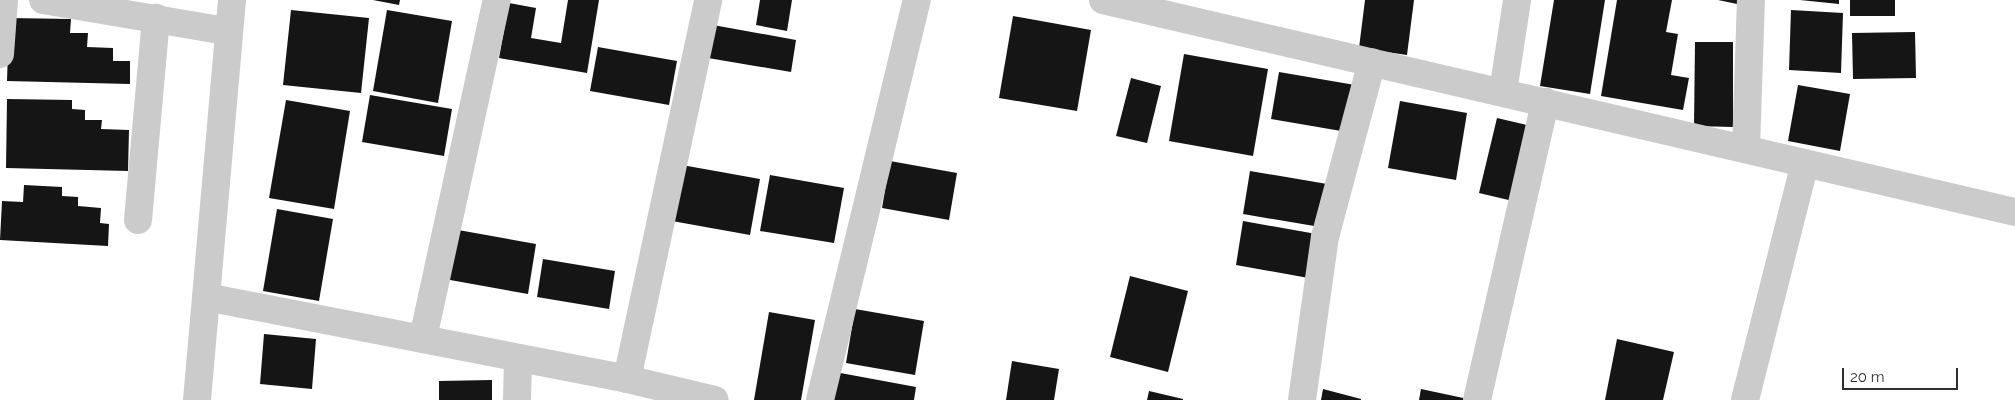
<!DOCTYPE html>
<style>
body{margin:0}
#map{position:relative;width:2015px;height:400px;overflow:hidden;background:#fff;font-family:Raleway,sans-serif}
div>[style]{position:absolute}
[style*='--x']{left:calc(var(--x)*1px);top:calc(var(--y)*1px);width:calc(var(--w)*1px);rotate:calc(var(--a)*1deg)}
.building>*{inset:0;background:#151515}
.street>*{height:28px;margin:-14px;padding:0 14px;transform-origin:14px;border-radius:14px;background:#cbcbcb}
span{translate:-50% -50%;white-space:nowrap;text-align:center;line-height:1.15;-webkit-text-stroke:5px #fff;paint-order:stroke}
.scale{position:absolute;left:1842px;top:368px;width:116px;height:22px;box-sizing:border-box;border:2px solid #2e2e2e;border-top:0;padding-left:6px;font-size:15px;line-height:18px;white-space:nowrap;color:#2e2e2e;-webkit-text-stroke:4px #fff;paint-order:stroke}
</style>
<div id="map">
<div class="building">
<i style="clip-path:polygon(373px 0,400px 0,399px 5px)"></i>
<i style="clip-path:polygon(568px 0,599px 0,587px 73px,499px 58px,509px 3px,536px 8px,531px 38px,561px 43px)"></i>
<i style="clip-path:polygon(760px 0,792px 0,787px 31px,756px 25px)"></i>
<i style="clip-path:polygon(1365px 0,1414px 0,1407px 55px,1359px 48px)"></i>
<i style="clip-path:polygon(1554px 0,1605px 0,1590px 94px,1540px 86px)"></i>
<i style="clip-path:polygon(1617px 0,1672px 0,1666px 32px,1678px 34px,1671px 75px,1689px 78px,1683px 110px,1601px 96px)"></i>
<i style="clip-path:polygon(1718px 0,1743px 0,1742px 5px)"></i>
<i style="clip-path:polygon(1800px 0,1839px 0,1839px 4px)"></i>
<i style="clip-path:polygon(1850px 0,1895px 0,1895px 16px,1850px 16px)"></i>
<i style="clip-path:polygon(291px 10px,369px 18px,361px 93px,283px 85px)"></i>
<i style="clip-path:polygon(387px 10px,452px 21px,438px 103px,373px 91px)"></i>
<i style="clip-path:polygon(1791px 10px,1843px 13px,1841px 73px,1789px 70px)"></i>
<i style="clip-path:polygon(1013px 16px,1091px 30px,1077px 111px,999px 98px)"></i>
<i style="clip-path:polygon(9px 18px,71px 19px,70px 33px,88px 33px,87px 47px,113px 48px,113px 61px,130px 61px,130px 84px,7px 81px)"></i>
<i style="clip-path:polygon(713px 25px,796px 40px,791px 72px,708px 58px)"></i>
<i style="clip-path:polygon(1915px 32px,1916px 78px,1853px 79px,1852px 33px)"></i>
<i style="clip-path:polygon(1695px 42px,1733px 42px,1733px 127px,1694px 126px)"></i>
<i style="clip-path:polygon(598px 47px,677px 61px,669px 105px,590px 91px)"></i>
<i style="clip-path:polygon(1184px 54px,1268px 69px,1253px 156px,1169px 141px)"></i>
<i style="clip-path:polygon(1279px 72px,1355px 85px,1347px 132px,1271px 119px)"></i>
<i style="clip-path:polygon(1131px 78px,1161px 86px,1147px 143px,1116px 136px)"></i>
<i style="clip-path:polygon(1798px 85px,1850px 94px,1840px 151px,1788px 141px)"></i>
<i style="clip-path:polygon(370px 95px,452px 109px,444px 156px,362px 142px)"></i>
<i style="clip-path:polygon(7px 99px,72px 100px,72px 109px,85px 110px,85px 120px,102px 120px,101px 129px,129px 130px,128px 171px,6px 168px)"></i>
<i style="clip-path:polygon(286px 100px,350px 111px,334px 209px,269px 198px)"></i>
<i style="clip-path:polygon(1400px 101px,1467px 113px,1456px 180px,1388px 168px)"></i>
<i style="clip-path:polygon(1497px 118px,1535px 127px,1517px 202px,1479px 193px)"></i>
<i style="clip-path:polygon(890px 161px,957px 173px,949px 220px,882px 208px)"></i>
<i style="clip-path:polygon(682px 165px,760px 179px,750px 235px,672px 221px)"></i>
<i style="clip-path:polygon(1250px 171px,1333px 185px,1326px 228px,1243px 214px)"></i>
<i style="clip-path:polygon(770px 175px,844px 188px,834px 243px,760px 231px)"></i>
<i style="clip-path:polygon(24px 185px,62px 187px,62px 196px,78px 197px,78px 206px,101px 208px,100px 223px,109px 224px,108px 246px,0 240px,2px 201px,23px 202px)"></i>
<i style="clip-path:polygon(277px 209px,333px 219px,319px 301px,263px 291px)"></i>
<i style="clip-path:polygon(1243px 221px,1322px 235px,1314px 279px,1236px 265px)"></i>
<i style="clip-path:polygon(447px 228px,536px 244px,528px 294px,439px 278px)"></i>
<i style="clip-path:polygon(543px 259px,615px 271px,609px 309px,537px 297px)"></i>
<i style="clip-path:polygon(1130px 276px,1188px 291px,1168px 372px,1110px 357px)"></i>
<i style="clip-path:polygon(855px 309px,924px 321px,915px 375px,846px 363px)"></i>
<i style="clip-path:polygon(769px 312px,815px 320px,801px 400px,754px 400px)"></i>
<i style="clip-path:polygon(264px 334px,316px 339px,312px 389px,260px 384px)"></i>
<i style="clip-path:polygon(1617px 339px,1674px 352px,1663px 400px,1605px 400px)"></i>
<i style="clip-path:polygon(1012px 361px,1059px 369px,1054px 400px,1006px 400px)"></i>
<i style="clip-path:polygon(835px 372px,916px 387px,914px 400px,830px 400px)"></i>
<i style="clip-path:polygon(492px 380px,492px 400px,439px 400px,439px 381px)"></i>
<i style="clip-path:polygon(1323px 389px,1361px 399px,1361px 400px,1321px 400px)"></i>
<i style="clip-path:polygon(1421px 389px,1468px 399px,1468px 400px,1419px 400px)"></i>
<i style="clip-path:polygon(1149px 391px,1183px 399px,1183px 400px,1147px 400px)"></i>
</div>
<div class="street">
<i style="--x:43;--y:0;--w:187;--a:9.6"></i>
<i style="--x:1103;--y:0;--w:936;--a:13.09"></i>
<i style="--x:0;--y:54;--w:54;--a:-85.8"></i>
<i style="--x:1503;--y:92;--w:93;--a:-81.3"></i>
<i style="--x:1746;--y:149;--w:149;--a:-88.1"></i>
<i style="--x:138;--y:220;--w:203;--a:-84.9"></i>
<i style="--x:206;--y:297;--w:429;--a:11"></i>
<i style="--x:627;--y:379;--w:90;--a:13.4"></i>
<i style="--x:423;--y:338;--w:346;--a:-77.7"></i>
<i style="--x:627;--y:379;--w:388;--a:-77.9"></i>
<i style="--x:197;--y:400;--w:402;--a:-85"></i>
<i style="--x:517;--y:400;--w:42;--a:-88.6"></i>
<i style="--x:820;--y:400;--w:412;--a:-76.4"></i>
<i style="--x:1302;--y:400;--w:165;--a:-82"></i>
<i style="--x:1325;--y:237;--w:181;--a:-75"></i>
<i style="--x:1477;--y:400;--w:306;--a:-77.1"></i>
<i style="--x:1745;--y:400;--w:244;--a:-75.8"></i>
</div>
<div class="scale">20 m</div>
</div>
